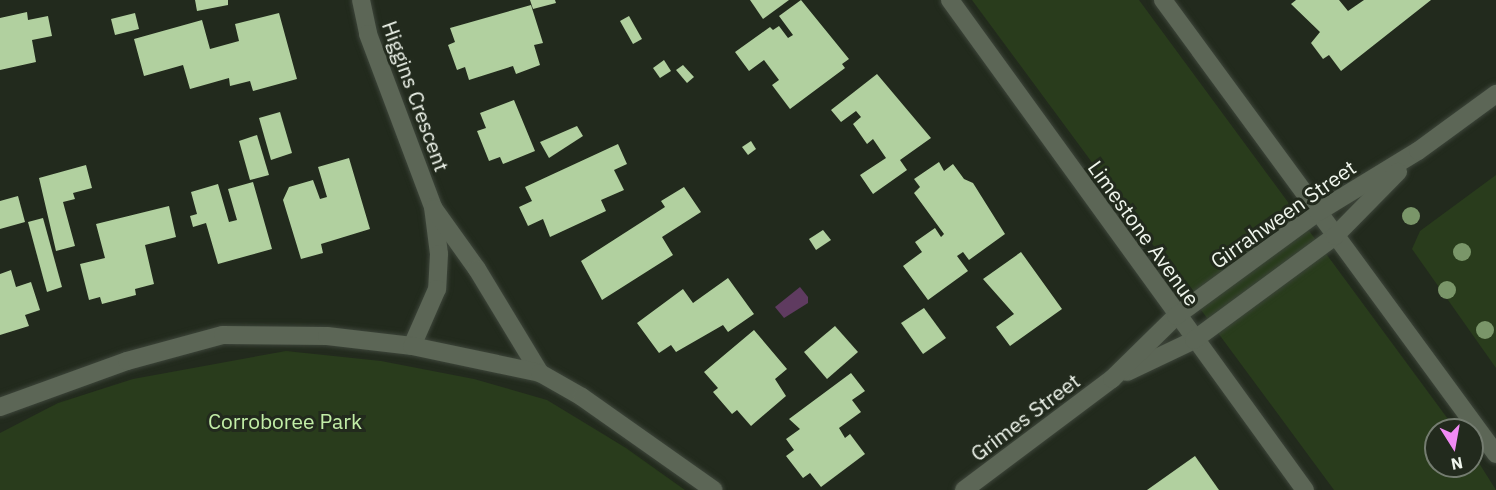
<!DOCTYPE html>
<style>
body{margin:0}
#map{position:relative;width:1496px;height:490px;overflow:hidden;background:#222a1d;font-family:"IBM Plex Sans",sans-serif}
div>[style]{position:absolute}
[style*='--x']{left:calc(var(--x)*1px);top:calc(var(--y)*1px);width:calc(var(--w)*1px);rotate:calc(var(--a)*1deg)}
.green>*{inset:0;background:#293c1c}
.water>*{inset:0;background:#5f3b60}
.building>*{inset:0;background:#b1d09f}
.roads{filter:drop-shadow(0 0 2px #3d453a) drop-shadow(0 0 2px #3d453a)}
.street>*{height:18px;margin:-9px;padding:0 9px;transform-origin:9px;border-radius:9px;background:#5c6656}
.secondary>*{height:18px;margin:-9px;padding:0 9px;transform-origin:9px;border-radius:9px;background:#5c6656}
.trees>*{width:18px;height:18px;margin:-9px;border-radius:50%;background:#7a9669}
span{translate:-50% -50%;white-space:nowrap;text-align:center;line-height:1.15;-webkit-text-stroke:6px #222a1d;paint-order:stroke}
.street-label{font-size:21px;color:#f0f6ed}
.park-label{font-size:21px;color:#c2eea7}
.north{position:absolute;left:1424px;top:418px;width:60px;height:60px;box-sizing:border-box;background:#222a1d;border:2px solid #747c70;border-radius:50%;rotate:169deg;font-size:16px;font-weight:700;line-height:24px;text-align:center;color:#f0f6ed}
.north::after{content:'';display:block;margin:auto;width:21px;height:27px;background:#f18af4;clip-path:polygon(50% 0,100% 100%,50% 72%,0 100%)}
</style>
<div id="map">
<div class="green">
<i style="clip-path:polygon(972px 0,1139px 0,1456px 430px,1436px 430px,1436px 466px,1472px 466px,1472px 452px,1496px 490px,1334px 490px)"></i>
<i style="clip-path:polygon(1496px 175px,1496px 368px,1412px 249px,1420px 231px)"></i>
<i style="clip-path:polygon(286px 351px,381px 361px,474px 379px,547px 400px,626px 448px,685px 490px,0 490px,0 433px,58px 403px,133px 379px)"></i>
</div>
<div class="water">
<i style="clip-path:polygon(800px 287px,808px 297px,808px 303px,784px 318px,775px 307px)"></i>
</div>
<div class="building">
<i style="clip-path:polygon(195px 0,228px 0,228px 5px,197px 11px)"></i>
<i style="clip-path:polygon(530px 0,555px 0,556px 3px,533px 9px)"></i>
<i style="clip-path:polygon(750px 0,789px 0,763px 19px)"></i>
<i style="clip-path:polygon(801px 0,849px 59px,842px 64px,845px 68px,790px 109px,772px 85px,779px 80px,764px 60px,749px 71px,735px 52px,770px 27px,773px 30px,779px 26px,788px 38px,793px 35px,779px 16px)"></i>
<i style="clip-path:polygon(1296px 0,1339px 0,1348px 11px,1364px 0,1431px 0,1341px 71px,1329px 55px,1323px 59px,1311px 43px,1320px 32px,1291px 4px)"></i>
<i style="clip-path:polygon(531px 5px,543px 43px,534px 45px,540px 65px,516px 74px,513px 66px,469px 80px,465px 67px,457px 70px,448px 45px,455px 42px,450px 28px)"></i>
<i style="clip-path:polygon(27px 12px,28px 20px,48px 16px,52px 36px,32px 40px,36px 62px,0 70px,0 18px)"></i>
<i style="clip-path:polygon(135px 13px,139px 29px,115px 35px,111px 19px)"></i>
<i style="clip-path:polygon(279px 13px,297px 79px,253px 91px,250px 81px,230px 86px,229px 78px,190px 89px,183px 65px,144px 76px,134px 39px,202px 20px,210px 49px,239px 41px,235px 24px)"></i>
<i style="clip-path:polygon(629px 16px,642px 39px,633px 44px,620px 21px)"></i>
<i style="clip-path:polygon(664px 60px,671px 71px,660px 78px,653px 68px)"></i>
<i style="clip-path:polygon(683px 65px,694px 77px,687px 83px,676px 70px)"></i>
<i style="clip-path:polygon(877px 74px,931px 138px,900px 160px,907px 170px,873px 194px,860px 175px,886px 158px,873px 139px,867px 144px,853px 124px,861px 117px,856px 111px,841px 122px,831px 110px)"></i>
<i style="clip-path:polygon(514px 100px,535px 151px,503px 164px,500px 157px,489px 161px,477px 131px,486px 128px,480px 113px)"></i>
<i style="clip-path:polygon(280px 112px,292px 153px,271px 160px,259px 118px)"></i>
<i style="clip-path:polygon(577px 126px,583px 136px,549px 158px,540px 142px)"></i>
<i style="clip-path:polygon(257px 135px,269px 175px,250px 180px,239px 141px)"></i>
<i style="clip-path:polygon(751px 141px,756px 149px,748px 155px,742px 147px)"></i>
<i style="clip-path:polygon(618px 144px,627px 164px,614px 170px,624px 190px,601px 200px,606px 211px,550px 237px,543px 219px,528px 226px,519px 207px,532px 201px,525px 187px)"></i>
<i style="clip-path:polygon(349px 158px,370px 229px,321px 244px,323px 253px,301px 259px,283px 200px,289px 187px,313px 180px,320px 199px,327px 197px,318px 167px)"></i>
<i style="clip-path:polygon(939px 162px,944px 171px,953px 164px,964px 179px,973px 183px,1005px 234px,969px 260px,963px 252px,957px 256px,968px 271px,928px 300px,903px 266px,922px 252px,915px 242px,935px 228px,941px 237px,944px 234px,914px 193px,920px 187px,914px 179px)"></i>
<i style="clip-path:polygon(86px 165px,92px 188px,73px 193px,75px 199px,63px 202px,75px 246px,56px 251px,39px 178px)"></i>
<i style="clip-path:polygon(253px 182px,272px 249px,218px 264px,206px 223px,193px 227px,190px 216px,197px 214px,191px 192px,218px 184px,229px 222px,237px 220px,228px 189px)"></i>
<i style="clip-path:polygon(684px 187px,701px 212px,662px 237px,673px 255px,602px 300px,581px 261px,665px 207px,661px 201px)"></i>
<i style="clip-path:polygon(18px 196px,25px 222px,0 229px,0 201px)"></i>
<i style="clip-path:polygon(169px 206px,176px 237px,145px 245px,154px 284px,135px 289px,136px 295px,102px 304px,100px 297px,89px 300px,80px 264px,105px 258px,96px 224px)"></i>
<i style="clip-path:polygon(43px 218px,62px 287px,47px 292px,28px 222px)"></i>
<i style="clip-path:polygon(823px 230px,831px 240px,816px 250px,809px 239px)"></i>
<i style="clip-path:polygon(1021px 252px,1062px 309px,1010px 346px,996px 327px,1014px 314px,983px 279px)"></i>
<i style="clip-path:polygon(11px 270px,16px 287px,31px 282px,40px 310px,25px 315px,29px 326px,0 335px,0 274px)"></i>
<i style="clip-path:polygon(728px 278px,754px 314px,728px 332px,723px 325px,676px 352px,671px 345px,659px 353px,637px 323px,683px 289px,693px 303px)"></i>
<i style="clip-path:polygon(924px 308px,946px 338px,923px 354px,901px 323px)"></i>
<i style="clip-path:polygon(835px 326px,858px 352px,827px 379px,804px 352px)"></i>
<i style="clip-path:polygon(754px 330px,787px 369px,775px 379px,786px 396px,751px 426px,737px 410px,732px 414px,713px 392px,718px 388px,704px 372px)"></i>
<i style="clip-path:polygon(851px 373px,865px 391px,852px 400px,861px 412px,839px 428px,845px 438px,850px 434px,865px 454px,821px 487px,810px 473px,803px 478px,786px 456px,794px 450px,786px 439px,800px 429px,789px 419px)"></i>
<i style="clip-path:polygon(1195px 456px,1219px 490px,1147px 490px)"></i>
</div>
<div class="roads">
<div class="street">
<i style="--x:361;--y:0;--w:35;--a:78"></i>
<i style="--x:368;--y:34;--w:185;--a:69.4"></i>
<i style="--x:433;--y:207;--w:47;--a:82.7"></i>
<i style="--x:439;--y:254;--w:35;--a:93"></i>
<i style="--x:437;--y:289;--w:62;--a:113.7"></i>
<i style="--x:434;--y:209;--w:74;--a:54.4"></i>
<i style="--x:477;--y:269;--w:122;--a:58.8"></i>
<i style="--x:1127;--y:372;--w:74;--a:-25.5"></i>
<i style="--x:0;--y:407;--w:135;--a:-19.9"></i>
<i style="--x:127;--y:361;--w:99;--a:-15.2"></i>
<i style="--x:223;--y:335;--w:104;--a:0.6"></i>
<i style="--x:327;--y:336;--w:86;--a:6.7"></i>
<i style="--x:412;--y:346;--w:131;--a:11.9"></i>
<i style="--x:540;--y:373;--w:48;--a:29.7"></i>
<i style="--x:582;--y:397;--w:161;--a:35.2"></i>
<i style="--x:964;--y:490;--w:185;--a:-36.9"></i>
<i style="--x:1112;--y:379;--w:90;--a:-44.5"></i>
</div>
<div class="secondary">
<i style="--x:950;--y:0;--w:605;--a:54.08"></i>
<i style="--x:1163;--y:0;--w:563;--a:53.74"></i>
<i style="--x:1176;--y:316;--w:176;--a:-36.2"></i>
<i style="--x:1318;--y:212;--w:117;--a:-31.4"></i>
<i style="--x:1418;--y:151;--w:97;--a:-36.2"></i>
<i style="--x:1194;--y:340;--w:175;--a:-36.4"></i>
<i style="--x:1335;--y:236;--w:90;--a:-45.5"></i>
</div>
</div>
<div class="trees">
<i style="left:1411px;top:216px"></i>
<i style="left:1462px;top:252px"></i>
<i style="left:1447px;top:290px"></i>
<i style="left:1485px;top:330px"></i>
</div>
<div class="street-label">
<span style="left:416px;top:96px;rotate:70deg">Higgins Crescent</span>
<span style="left:1283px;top:214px;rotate:-35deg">Girrahween Street</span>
<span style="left:1144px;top:233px;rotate:54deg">Limestone Avenue</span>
<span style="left:1025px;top:417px;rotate:-37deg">Grimes Street</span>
</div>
<div class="park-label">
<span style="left:285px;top:421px">Corroboree Park</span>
</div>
<div class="north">N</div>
</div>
